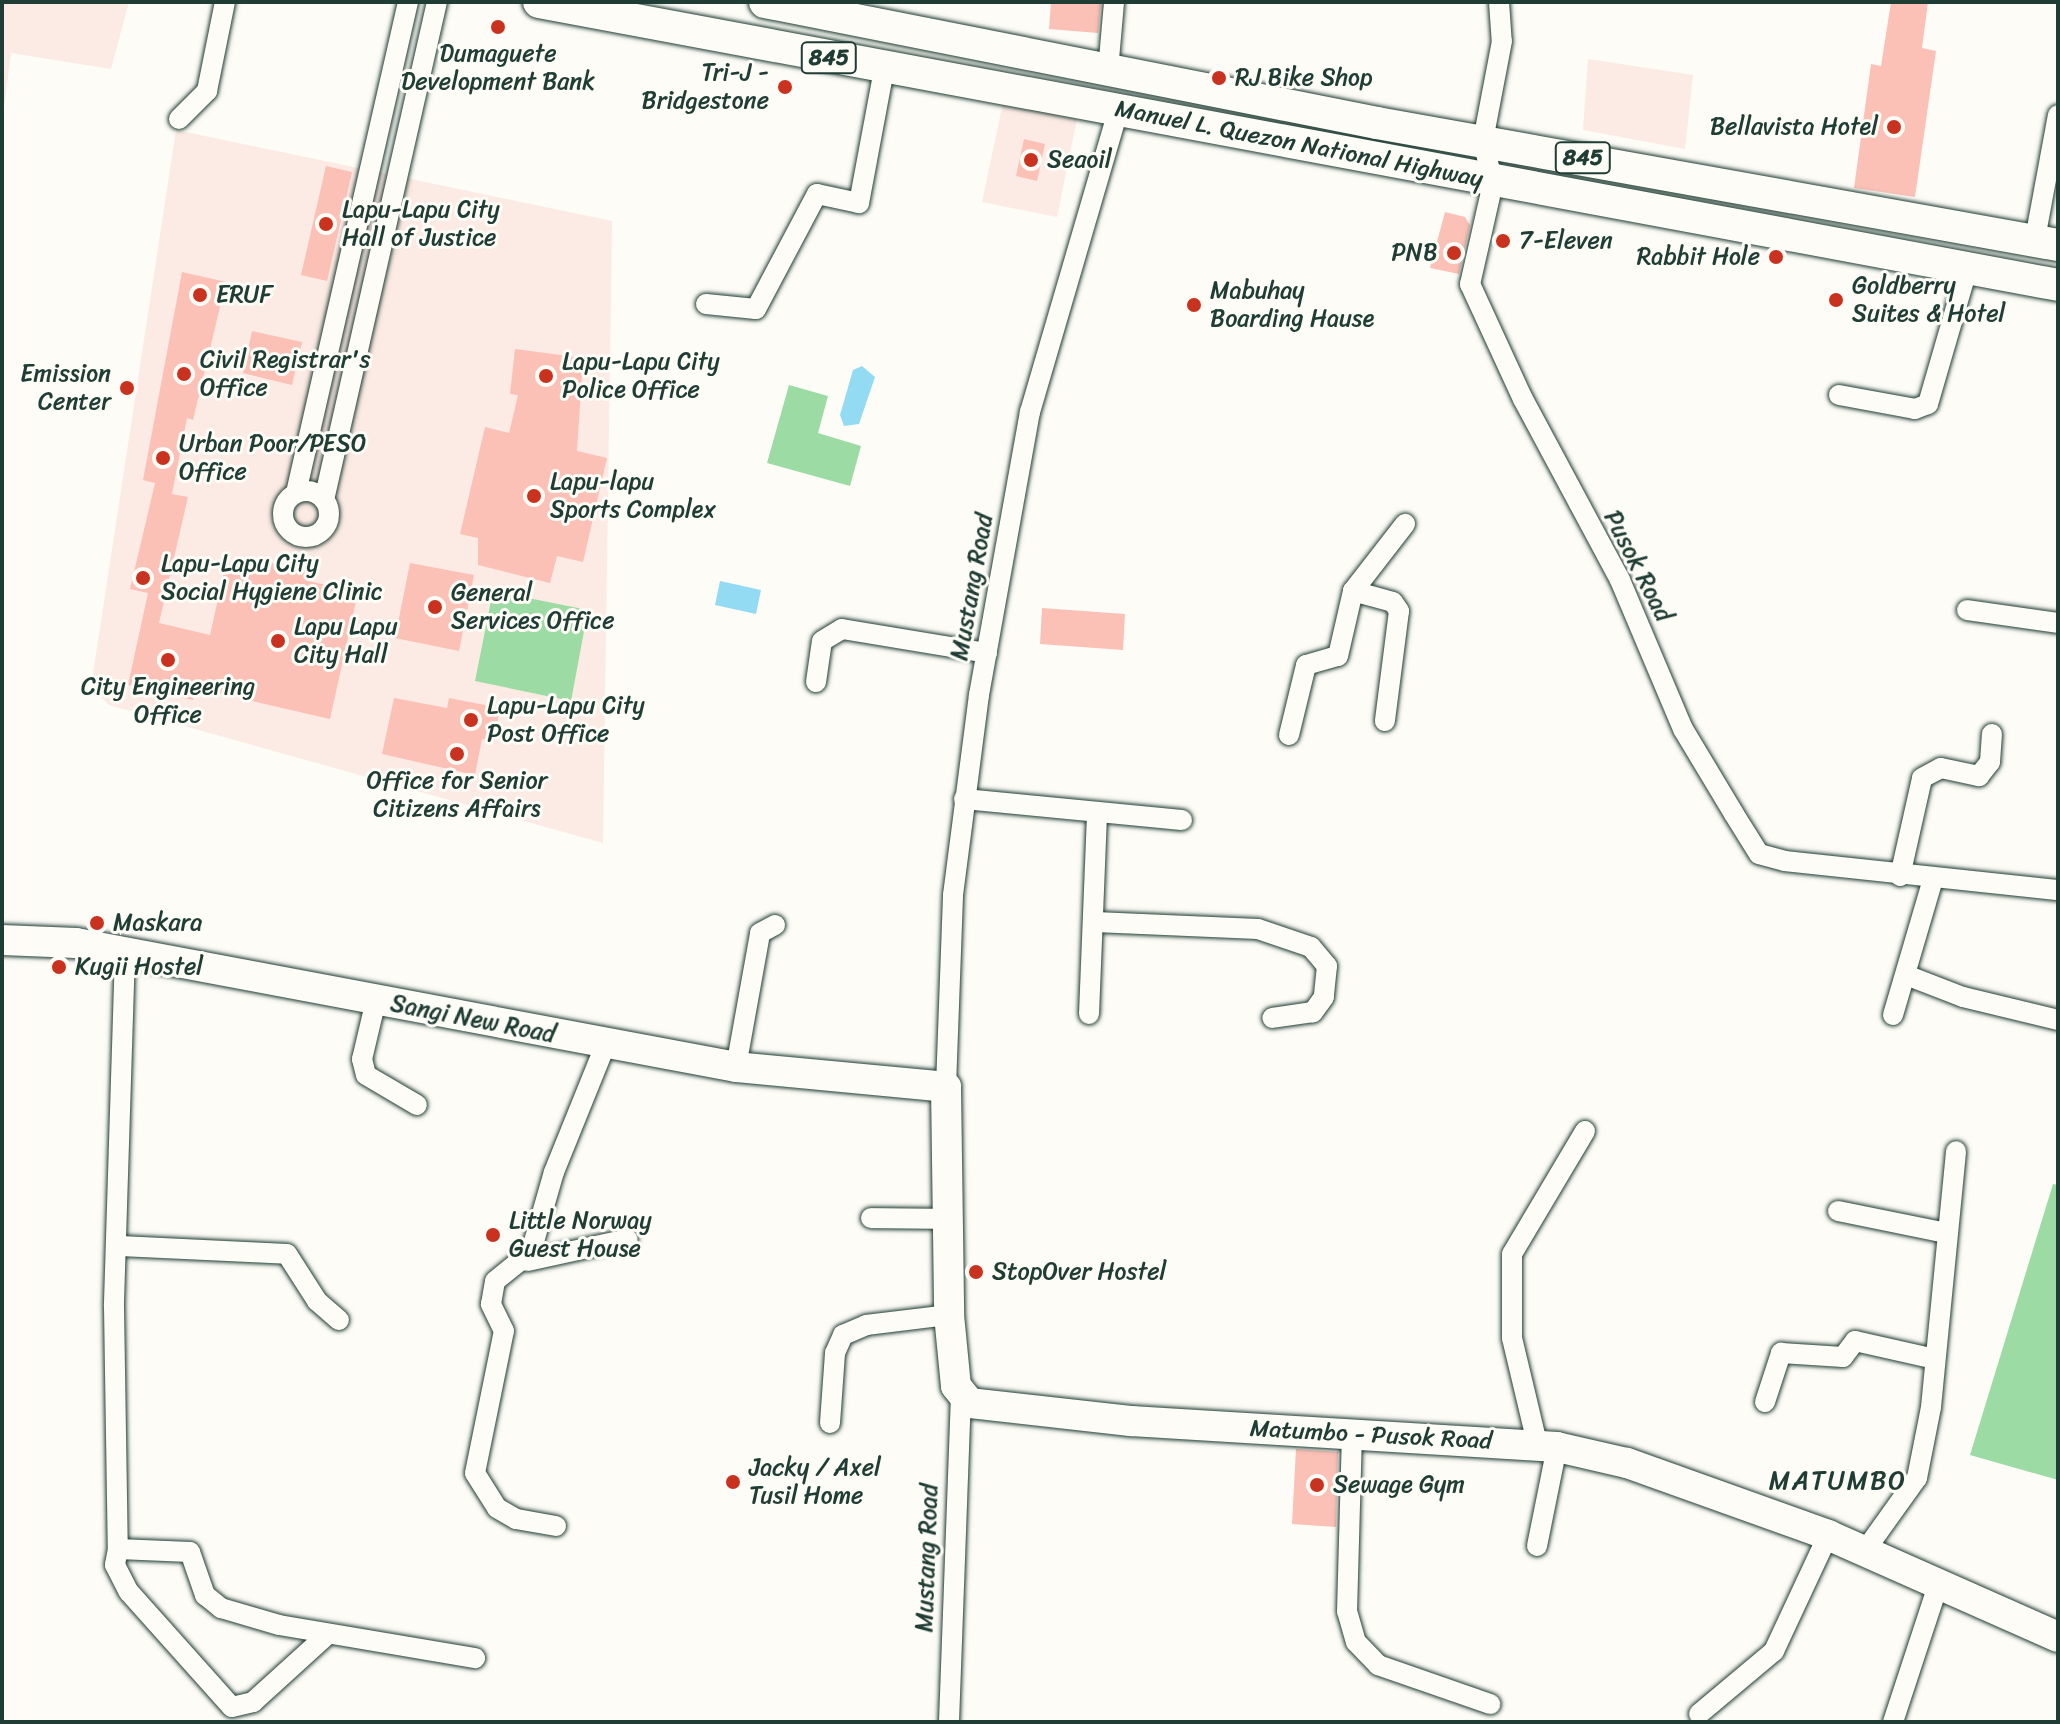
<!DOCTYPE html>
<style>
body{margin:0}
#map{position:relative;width:2060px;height:1724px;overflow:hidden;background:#fdfcf7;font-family:Sriracha,sans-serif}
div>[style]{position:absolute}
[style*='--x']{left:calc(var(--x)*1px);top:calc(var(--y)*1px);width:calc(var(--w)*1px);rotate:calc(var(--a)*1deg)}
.built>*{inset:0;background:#fceae4}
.green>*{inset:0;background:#9cdba3}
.water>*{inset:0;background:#92dbf3}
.building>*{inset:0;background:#fbc0b6}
.roads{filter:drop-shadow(0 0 2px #1f3d34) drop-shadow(0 0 2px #1f3d34)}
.street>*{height:20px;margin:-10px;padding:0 10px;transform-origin:10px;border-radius:10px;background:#fdfcf7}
.street>.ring{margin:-10px;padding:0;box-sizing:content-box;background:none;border:20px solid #fdfcf7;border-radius:50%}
.secondary>*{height:30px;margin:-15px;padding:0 15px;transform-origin:15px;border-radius:15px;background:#fdfcf7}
.primary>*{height:32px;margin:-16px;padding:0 16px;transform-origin:16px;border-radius:16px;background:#fdfcf7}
.dots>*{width:22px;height:22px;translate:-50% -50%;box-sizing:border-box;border:4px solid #fdfcf7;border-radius:50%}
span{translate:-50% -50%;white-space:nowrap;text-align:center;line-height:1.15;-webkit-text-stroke:6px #fdfcf7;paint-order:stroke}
.shield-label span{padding:2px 6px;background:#fdfcf7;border:2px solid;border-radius:6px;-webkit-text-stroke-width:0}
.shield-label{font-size:22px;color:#1f3d34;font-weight:700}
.poi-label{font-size:24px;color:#1f3d34}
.right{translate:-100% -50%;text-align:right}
.left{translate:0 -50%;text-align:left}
.street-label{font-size:24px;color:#1f3d34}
.neighbourhood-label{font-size:26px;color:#1f3d34;letter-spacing:2px}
.frame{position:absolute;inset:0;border:4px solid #1f3d34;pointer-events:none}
</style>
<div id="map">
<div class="built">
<i style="clip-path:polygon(2px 2px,129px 2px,111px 69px,11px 53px,2px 123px)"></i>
<i style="clip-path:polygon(1588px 59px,1693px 75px,1685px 149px,1583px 130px)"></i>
<i style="clip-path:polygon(1003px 103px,1077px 119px,1057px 217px,982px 202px)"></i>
<i style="clip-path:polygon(176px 130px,612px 221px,603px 843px,109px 705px,91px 687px)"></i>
</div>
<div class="green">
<i style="clip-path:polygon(789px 385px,828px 396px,818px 433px,861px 446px,850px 486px,767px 463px)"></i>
<i style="clip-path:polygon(493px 591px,588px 610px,571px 701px,475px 681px)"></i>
<i style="clip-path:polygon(2053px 1184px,2058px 1185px,2058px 1480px,1970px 1455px)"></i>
</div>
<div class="water">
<i style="clip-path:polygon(862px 366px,875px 377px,859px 424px,844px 426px,840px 415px,853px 370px)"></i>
<i style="clip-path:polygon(720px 581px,761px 590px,756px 614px,715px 605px)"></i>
</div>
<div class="building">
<i style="clip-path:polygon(1051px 2px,1101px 2px,1098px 33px,1049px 29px)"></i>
<i style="clip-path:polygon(1891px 2px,1928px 2px,1922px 48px,1936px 51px,1915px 197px,1854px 188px,1871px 64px,1881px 66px)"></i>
<i style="clip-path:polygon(1024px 139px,1045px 144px,1037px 181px,1016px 176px)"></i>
<i style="clip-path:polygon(326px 166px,352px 172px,327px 281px,301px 275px)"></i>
<i style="clip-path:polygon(1445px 212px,1465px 217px,1470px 225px,1459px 274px,1430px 268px)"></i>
<i style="clip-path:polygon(182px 272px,226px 282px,193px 420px,187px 418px,172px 494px,188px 497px,159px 623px,210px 635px,226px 563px,270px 573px,272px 563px,310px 571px,308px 581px,358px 592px,330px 719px,196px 688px,193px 700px,128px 685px,148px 593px,130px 589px,155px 483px,143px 480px)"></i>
<i style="clip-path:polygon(252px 331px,302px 342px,292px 385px,243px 373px)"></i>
<i style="clip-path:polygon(515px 349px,583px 358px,577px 451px,607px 458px,583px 562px,557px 556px,550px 583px,478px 565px,478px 538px,460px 534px,485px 427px,509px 433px,518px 395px,510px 394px)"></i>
<i style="clip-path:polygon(410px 563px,474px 575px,459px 651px,395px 638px)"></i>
<i style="clip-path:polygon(1042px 608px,1125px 614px,1123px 650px,1040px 644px)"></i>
<i style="clip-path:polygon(394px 698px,447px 708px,449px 698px,500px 708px,494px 742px,482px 739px,475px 775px,382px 754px)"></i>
<i style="clip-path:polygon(1296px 1449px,1338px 1452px,1336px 1527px,1292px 1524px)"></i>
</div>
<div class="roads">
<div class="street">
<i style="--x:1499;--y:2;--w:39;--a:86"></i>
<i style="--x:1502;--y:41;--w:102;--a:100.8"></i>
<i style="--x:1483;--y:141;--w:43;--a:76.6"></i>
<i style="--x:1493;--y:183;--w:104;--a:102.8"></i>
<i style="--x:1470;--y:284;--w:127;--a:65.3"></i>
<i style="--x:1523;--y:399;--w:205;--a:61.8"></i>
<i style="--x:1620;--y:580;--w:162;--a:67.1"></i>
<i style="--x:1683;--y:729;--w:99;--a:59"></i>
<i style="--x:1734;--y:814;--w:47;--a:58"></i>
<i style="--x:1759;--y:854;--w:27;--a:15"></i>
<i style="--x:1785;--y:861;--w:275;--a:6.1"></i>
<i style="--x:1108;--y:71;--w:69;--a:-85"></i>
<i style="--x:179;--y:119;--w:40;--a:-45"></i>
<i style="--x:207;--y:91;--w:91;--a:-78.6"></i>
<i style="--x:2035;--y:239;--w:126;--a:-79.5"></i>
<i style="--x:706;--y:304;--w:50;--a:5.7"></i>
<i style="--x:756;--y:309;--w:130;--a:-62.1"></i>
<i style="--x:817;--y:194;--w:43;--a:12.1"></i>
<i style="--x:859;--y:203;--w:136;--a:-79.4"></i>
<i style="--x:1839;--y:395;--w:77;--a:10.4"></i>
<i style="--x:1915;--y:409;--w:14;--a:-21"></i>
<i style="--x:1928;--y:404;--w:144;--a:-73.8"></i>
<i class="ring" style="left:283px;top:491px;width:26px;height:26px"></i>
<i style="--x:296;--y:493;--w:504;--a:-77.15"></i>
<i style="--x:324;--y:500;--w:511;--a:-77.22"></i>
<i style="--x:1353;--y:591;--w:41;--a:15.4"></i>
<i style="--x:1393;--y:602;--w:11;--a:56"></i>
<i style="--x:1399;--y:611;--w:111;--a:97.3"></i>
<i style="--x:1967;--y:610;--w:92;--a:8.1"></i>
<i style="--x:816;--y:682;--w:41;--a:-81.7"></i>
<i style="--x:822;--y:641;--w:23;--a:-31"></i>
<i style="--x:842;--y:629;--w:147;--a:9.4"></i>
<i style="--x:1289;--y:735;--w:72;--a:-76.3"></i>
<i style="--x:1306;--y:665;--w:33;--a:-16"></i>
<i style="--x:1338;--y:656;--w:67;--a:-77"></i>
<i style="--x:1353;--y:591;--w:85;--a:-52.2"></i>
<i style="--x:964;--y:799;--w:219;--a:5.5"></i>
<i style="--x:1900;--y:876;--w:100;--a:-77.3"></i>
<i style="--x:1922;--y:778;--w:21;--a:-28"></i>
<i style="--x:1941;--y:768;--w:39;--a:12"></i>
<i style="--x:1979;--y:776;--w:18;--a:-52"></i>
<i style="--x:1990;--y:762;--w:28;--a:-86"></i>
<i style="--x:1095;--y:922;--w:163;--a:2.5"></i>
<i style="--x:1258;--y:929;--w:56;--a:18.8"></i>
<i style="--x:1311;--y:947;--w:25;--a:50"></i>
<i style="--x:1327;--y:966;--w:31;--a:96"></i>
<i style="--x:1324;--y:997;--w:19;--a:126"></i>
<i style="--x:1313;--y:1012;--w:41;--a:171.7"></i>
<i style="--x:125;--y:952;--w:355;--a:91.8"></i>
<i style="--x:114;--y:1307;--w:242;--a:89.1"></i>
<i style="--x:118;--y:1549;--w:72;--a:2.4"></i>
<i style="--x:190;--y:1552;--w:46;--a:70.8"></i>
<i style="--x:205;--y:1595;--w:21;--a:39"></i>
<i style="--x:221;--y:1608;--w:60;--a:16.3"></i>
<i style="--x:279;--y:1625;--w:199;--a:9.6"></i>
<i style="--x:1906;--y:975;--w:61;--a:21.1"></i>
<i style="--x:1963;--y:997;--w:98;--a:13.6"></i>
<i style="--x:376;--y:1000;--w:61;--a:103.3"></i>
<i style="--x:362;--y:1059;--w:16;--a:76"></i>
<i style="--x:366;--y:1075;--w:59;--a:30.5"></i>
<i style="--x:1089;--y:1014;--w:200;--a:-87.7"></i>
<i style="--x:1893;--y:1015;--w:142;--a:-73.6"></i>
<i style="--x:736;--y:1067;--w:136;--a:-79.8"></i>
<i style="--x:760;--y:933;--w:17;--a:-28"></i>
<i style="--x:946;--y:1087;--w:192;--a:-87.9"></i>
<i style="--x:953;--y:895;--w:202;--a:-82.6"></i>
<i style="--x:979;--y:695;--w:288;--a:-79.8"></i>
<i style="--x:1030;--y:412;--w:318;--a:-73.7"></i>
<i style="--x:1838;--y:1211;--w:110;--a:11.5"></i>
<i style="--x:871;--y:1218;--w:77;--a:0.7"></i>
<i style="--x:120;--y:1246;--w:167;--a:2.7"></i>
<i style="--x:287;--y:1254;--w:56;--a:57.4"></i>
<i style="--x:317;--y:1301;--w:29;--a:41"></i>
<i style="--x:527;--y:1261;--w:103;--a:-12.3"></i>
<i style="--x:1765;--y:1402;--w:52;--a:-71.9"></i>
<i style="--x:1781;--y:1353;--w:62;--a:3.7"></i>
<i style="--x:1843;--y:1357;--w:20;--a:-53"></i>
<i style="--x:1855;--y:1341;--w:82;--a:12.7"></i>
<i style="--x:830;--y:1423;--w:70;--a:-85.9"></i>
<i style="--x:835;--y:1353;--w:20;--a:-66"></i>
<i style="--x:843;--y:1335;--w:25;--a:-23"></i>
<i style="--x:866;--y:1325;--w:84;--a:-6.9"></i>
<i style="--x:1352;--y:1433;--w:178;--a:91.6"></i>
<i style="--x:1347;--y:1611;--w:32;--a:74"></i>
<i style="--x:1356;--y:1642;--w:32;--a:46"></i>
<i style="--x:1378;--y:1665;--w:119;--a:19.2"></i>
<i style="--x:1537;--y:1443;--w:108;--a:-103.4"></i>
<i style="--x:1512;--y:1338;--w:84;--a:-90"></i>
<i style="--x:1512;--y:1254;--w:143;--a:-59.3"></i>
<i style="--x:556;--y:1526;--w:41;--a:-170.1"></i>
<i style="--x:516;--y:1519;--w:22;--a:-150"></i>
<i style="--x:497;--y:1508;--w:41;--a:-122.2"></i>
<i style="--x:475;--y:1473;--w:145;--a:-78.5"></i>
<i style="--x:504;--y:1331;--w:30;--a:-116"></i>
<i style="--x:491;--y:1304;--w:23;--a:-80"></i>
<i style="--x:495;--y:1281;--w:46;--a:-38.9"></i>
<i style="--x:531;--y:1252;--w:83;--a:-74"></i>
<i style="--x:554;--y:1172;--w:136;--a:-68"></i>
<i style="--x:1537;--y:1546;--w:101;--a:-78.6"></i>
<i style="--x:118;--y:1549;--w:16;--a:101"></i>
<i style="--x:115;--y:1565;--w:30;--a:63"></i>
<i style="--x:129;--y:1592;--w:154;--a:48.2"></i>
<i style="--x:232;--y:1707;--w:22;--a:-13"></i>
<i style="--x:253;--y:1702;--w:101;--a:-42.2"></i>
<i style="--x:1864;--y:1552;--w:91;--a:-54.4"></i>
<i style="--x:1917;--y:1478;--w:72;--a:-78.8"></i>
<i style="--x:1931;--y:1407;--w:257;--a:-84.4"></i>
<i style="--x:1699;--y:1714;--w:98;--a:-40"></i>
<i style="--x:1774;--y:1651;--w:128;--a:-65"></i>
<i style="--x:949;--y:1722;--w:325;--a:-87.9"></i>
<i style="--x:1893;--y:1722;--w:141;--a:-71.8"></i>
</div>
<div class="secondary">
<i style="--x:2;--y:940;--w:74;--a:2.3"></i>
<i style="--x:76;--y:943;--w:672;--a:10.64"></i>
<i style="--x:736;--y:1067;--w:211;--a:5.4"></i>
<i style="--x:946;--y:1087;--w:228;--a:89.2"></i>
<i style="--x:949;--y:1315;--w:71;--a:84.4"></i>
<i style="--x:956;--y:1386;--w:22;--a:51"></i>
<i style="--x:970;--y:1403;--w:162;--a:6.4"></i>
<i style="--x:1131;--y:1421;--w:427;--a:3.5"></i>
<i style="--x:1557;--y:1447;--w:72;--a:12.9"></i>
<i style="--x:1627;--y:1463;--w:214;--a:19.7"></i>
<i style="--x:1828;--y:1535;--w:252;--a:23.9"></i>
</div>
<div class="primary">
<i style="--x:539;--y:2;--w:1545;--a:10.55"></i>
<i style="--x:765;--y:2;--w:624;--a:11.18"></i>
<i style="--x:1377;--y:123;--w:692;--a:10.16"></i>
</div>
</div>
<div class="dots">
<i style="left:498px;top:27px;background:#c8321e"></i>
<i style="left:1219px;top:78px;background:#c8321e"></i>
<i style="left:785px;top:87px;background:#c8321e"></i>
<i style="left:1894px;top:127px;background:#c8321e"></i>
<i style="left:1031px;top:160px;background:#c8321e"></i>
<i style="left:326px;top:224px;background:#c8321e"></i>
<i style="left:1503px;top:241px;background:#c8321e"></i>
<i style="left:1454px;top:253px;background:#c8321e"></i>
<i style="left:1776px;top:257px;background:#c8321e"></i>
<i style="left:200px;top:295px;background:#c8321e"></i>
<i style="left:1836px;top:300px;background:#c8321e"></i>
<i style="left:1194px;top:305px;background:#c8321e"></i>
<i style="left:184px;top:374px;background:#c8321e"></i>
<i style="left:546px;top:376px;background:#c8321e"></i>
<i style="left:127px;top:388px;background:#c8321e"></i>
<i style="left:163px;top:458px;background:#c8321e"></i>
<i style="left:534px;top:496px;background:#c8321e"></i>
<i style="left:143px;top:578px;background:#c8321e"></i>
<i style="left:435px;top:607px;background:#c8321e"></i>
<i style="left:278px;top:641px;background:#c8321e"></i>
<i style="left:168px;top:660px;background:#c8321e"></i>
<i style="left:471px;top:720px;background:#c8321e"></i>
<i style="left:457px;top:754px;background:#c8321e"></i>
<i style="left:97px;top:923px;background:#c8321e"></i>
<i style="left:59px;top:967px;background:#c8321e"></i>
<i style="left:493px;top:1235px;background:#c8321e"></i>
<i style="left:976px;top:1272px;background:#c8321e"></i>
<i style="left:733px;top:1482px;background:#c8321e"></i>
<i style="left:1317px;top:1485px;background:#c8321e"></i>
</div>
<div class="shield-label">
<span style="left:829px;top:58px">845</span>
<span style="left:1583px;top:158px">845</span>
</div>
<div class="poi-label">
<span style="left:498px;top:68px">Dumaguete<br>Development Bank</span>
<span class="right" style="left:769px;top:87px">Tri-J -<br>Bridgestone</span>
<span class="left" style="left:1235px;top:78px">RJ Bike Shop</span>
<span class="right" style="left:1878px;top:127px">Bellavista Hotel</span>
<span class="left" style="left:1047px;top:160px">Seaoil</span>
<span class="left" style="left:342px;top:224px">Lapu-Lapu City<br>Hall of Justice</span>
<span class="left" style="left:1519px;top:241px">7-Eleven</span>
<span class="right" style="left:1438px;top:253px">PNB</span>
<span class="right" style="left:1760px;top:257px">Rabbit Hole</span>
<span class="left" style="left:1852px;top:300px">Goldberry<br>Suites &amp; Hotel</span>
<span class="left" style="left:1210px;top:305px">Mabuhay<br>Boarding Hause</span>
<span class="left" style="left:216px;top:295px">ERUF</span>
<span class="left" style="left:200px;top:374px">Civil Registrar's<br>Office</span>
<span class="left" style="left:562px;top:376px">Lapu-Lapu City<br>Police Office</span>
<span class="right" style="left:111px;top:388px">Emission<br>Center</span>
<span class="left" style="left:179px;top:458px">Urban Poor/PESO<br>Office</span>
<span class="left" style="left:550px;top:496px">Lapu-lapu<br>Sports Complex</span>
<span class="left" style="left:161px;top:578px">Lapu-Lapu City<br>Social Hygiene Clinic</span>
<span class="left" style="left:451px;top:607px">General<br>Services Office</span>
<span class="left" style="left:294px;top:641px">Lapu Lapu<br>City Hall</span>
<span style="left:168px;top:701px">City Engineering<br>Office</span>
<span class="left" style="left:487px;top:720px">Lapu-Lapu City<br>Post Office</span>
<span style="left:457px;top:795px">Office for Senior<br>Citizens Affairs</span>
<span class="left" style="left:113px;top:923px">Maskara</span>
<span class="left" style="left:75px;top:967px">Kugii Hostel</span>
<span class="left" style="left:509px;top:1235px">Little Norway<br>Guest House</span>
<span class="left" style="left:992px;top:1272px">StopOver Hostel</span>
<span class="left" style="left:749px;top:1482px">Jacky / Axel<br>Tusil Home</span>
<span class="left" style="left:1333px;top:1485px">Sewage Gym</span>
</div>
<div class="street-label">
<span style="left:1299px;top:144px;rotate:11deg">Manuel L. Quezon National Highway</span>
<span style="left:1638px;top:566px;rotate:63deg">Pusok Road</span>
<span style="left:972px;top:587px;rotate:-80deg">Mustang Road</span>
<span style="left:473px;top:1019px;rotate:11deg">Sangi New Road</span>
<span style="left:1371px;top:1435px;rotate:3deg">Matumbo - Pusok Road</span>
<span style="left:927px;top:1558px;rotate:-88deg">Mustang Road</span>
</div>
<div class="neighbourhood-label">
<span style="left:1838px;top:1481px">MATUMBO</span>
</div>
<div class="frame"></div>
</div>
